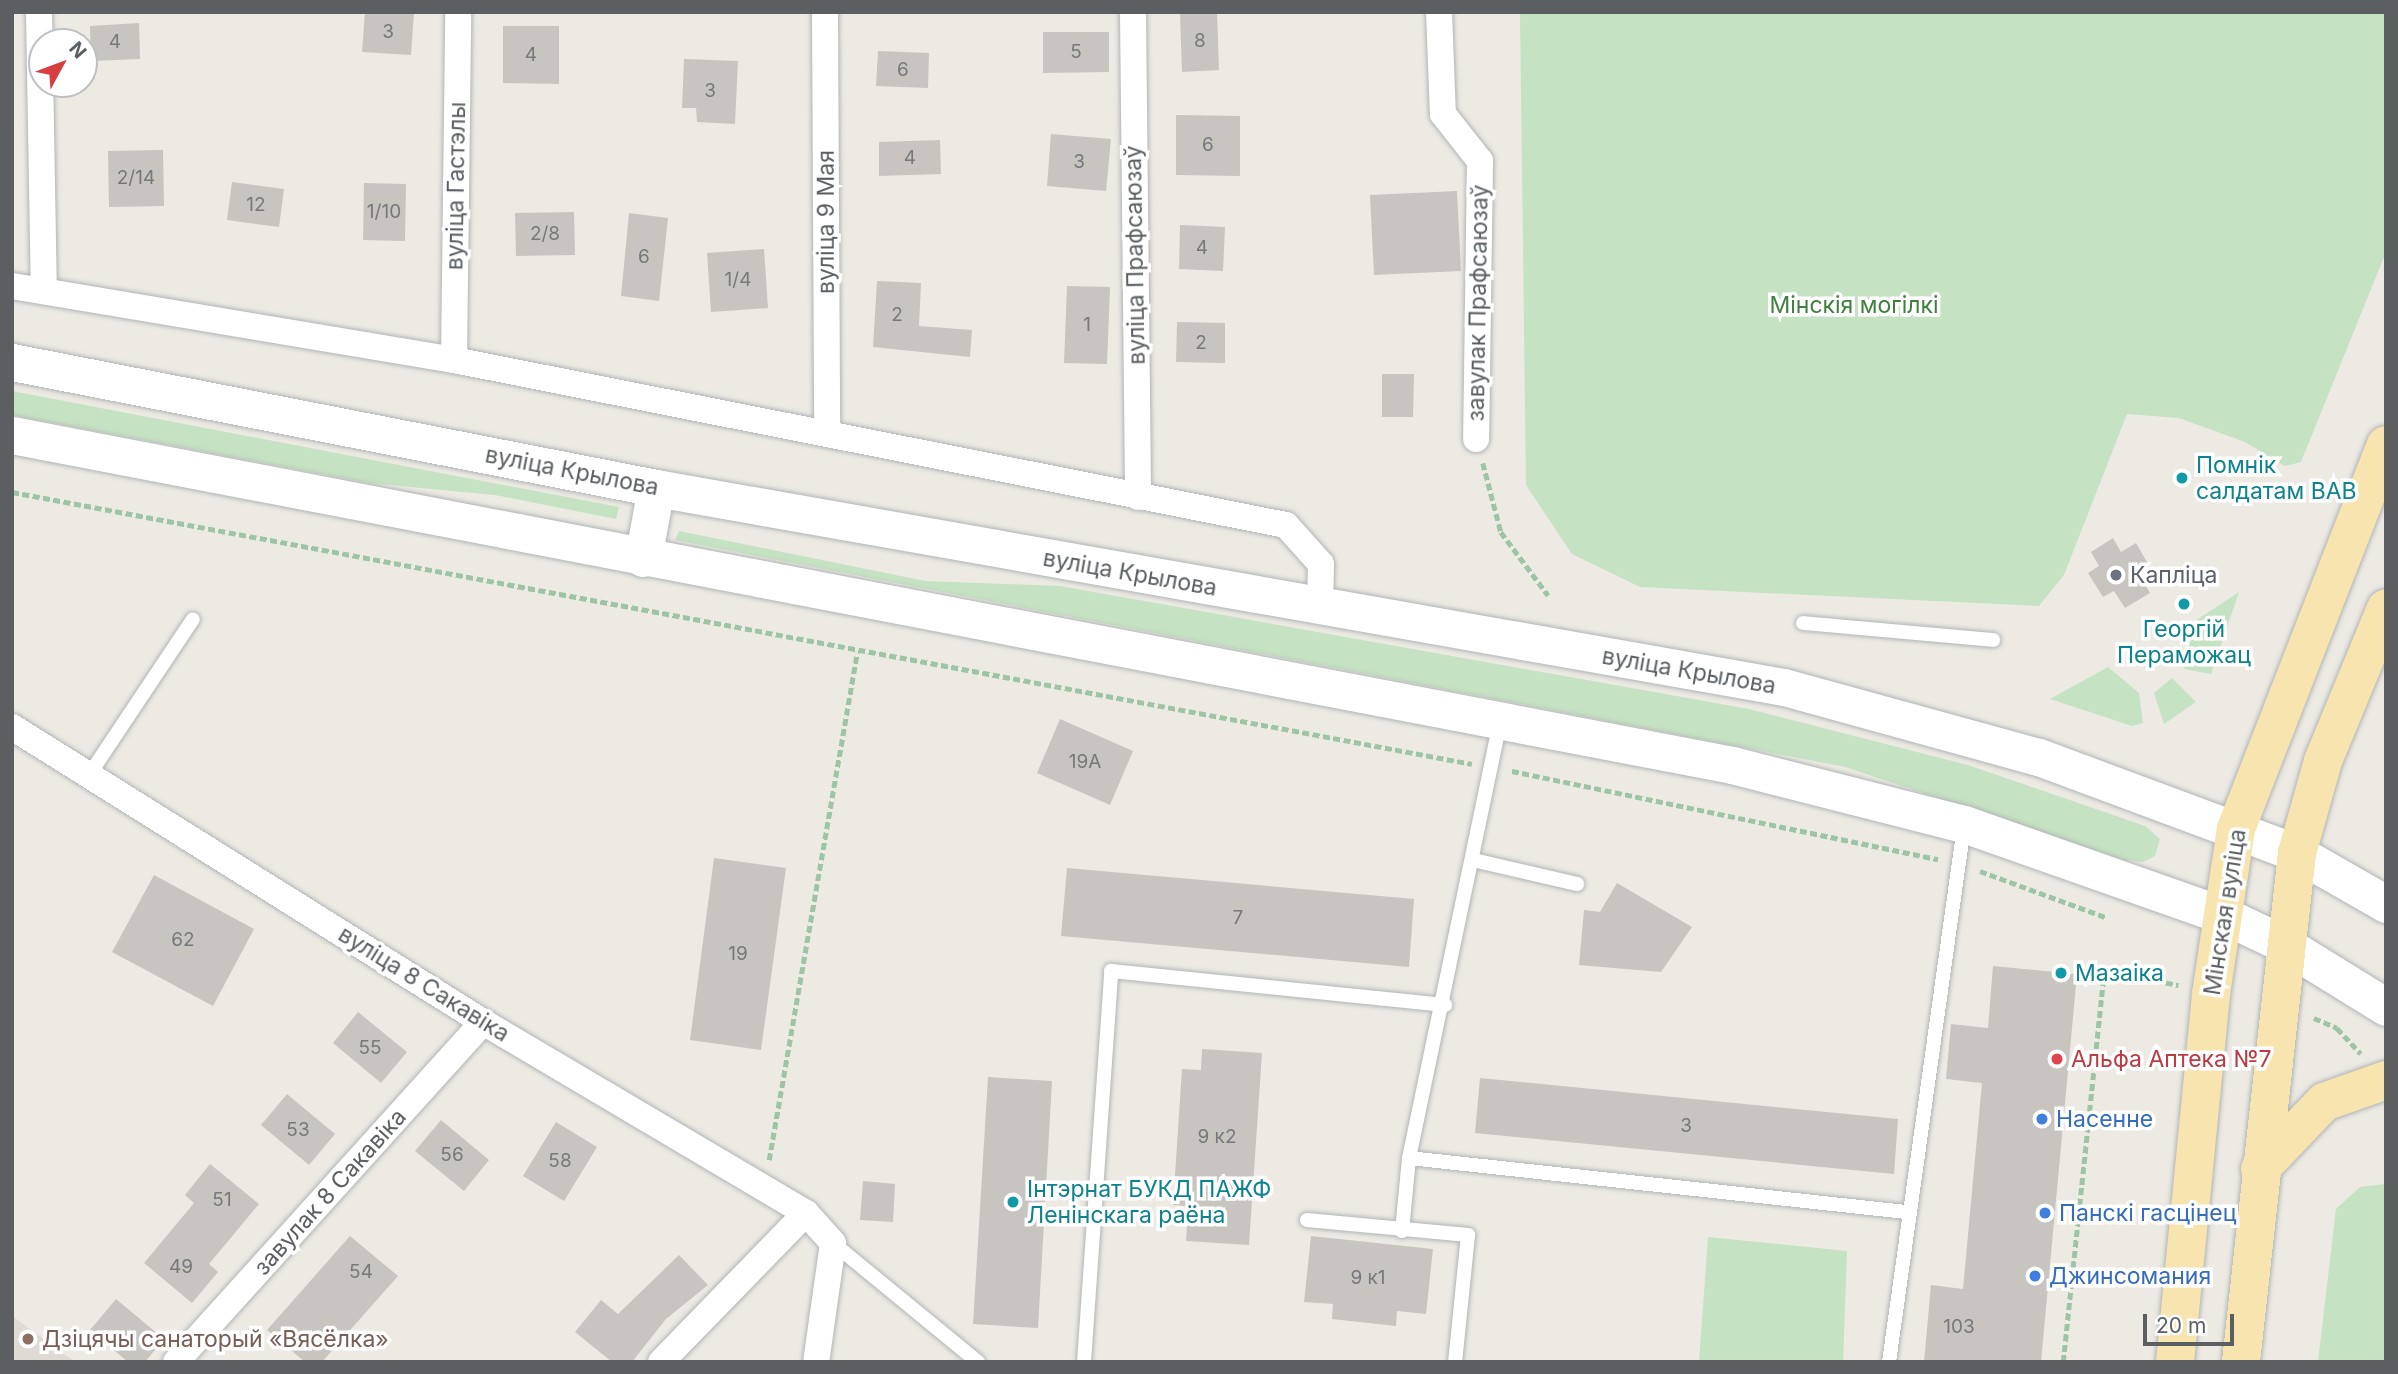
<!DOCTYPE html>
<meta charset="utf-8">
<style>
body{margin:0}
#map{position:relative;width:2398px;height:1374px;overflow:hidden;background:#eceae3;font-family:Inter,sans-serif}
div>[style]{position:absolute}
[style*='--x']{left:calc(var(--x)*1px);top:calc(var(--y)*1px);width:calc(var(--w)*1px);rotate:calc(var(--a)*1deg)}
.education>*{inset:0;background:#dfdbd4}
.green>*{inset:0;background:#c5e2c2}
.building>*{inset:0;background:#c8c5c0}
.path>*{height:4.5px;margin-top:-2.25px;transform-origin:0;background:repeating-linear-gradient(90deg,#9dc4a4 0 7px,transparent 0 10.5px)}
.roads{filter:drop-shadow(0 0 2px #b1b4b7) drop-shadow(0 0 2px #b1b4b7)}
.service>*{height:14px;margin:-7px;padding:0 7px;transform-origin:7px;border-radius:7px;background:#fff}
.minor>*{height:26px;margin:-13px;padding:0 13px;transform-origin:13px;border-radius:13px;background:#fff}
.secondary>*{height:37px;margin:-18.5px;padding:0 18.5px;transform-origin:18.5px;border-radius:18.5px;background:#fff}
.primary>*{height:38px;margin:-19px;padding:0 19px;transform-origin:19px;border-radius:19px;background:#f7e4ae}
.dots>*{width:19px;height:19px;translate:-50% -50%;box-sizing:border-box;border:4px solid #fff;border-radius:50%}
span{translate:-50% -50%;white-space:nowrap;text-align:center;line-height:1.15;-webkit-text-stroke:7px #fff;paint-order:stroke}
.number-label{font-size:19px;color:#76787a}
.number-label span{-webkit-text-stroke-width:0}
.street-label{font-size:23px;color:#5b5f62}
.park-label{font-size:23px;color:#40803d}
.culture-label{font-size:23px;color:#0d838f}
.left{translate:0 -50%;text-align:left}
.worship-label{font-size:23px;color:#5b616d}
.health-label{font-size:23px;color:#be3a42}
.shop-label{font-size:23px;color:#366cbe}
.education-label{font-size:23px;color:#785e54}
.frame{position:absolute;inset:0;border:14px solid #5b5f62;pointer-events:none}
.north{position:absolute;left:28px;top:28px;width:70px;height:70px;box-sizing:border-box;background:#fff;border:2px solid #bdbfc0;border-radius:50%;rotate:49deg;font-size:19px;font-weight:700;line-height:28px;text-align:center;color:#5b5f62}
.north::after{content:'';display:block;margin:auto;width:24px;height:32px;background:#d83d40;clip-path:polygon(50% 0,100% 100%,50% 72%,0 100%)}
.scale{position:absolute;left:2143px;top:1314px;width:91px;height:32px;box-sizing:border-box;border:4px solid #5b5f62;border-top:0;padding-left:9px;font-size:21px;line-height:24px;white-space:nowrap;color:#5b5f62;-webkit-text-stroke:5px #fff;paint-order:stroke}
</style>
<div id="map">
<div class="education">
<i style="clip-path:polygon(12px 1316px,75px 1362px,12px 1362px)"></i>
</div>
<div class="green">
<i style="clip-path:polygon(1520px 12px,2386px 12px,2386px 252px,2301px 462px,2285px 466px,2245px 442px,2179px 418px,2127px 414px,2064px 575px,2039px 606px,1640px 587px,1572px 554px,1526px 485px)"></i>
<i style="clip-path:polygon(12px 391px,619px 507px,616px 519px,495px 495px,369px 483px,12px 415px)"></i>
<i style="clip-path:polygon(679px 531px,925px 581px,1060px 586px,1749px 709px,1968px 765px,2145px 826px,2160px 839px,2155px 856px,2143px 862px,2125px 860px,1845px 767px,675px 540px)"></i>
<i style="clip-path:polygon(2239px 592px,2211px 674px,2184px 669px,2195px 621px)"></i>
<i style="clip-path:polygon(2108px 667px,2139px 693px,2143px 723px,2132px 726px,2050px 699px)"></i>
<i style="clip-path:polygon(2172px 678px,2196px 702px,2164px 724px,2154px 693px)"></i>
<i style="clip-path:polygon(2384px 1184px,2386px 1362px,2318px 1362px,2336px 1209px,2360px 1187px)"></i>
<i style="clip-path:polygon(1708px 1237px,1847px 1251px,1843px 1362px,1699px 1362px)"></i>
</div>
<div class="building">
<i style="clip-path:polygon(365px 12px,414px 12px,411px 55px,362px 52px)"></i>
<i style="clip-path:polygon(1180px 12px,1217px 12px,1219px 70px,1182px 72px)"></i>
<i style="clip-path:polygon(139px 23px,140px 59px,91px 61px,90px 26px)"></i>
<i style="clip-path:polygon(503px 26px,559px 26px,559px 84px,503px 83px)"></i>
<i style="clip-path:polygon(1043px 32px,1109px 32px,1109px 72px,1043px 73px)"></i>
<i style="clip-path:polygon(878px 51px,929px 53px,928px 88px,876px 86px)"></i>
<i style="clip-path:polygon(684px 59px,738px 61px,735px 124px,697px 122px,696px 108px,682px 108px)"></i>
<i style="clip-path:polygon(1176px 115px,1240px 116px,1240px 176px,1176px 175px)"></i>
<i style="clip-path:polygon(1051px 134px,1111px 139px,1106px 191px,1047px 186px)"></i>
<i style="clip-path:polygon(940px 140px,941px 174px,879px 176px,879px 142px)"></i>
<i style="clip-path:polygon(163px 150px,164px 206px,109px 207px,108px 151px)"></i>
<i style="clip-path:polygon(232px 182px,284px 189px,279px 227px,227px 220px)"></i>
<i style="clip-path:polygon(364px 183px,406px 184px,405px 241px,363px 240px)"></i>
<i style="clip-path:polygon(1457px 191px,1461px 271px,1374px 275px,1370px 195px)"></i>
<i style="clip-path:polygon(574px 212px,575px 255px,516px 256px,515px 213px)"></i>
<i style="clip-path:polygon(629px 213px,668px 218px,659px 301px,621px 296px)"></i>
<i style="clip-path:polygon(1180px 225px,1225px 227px,1223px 271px,1179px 269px)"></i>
<i style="clip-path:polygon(764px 249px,768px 308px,711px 312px,707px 253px)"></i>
<i style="clip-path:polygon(877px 281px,921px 283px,919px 326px,972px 330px,970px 357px,873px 347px)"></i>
<i style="clip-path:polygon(1067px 286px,1110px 287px,1107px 364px,1064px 363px)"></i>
<i style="clip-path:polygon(1177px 322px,1225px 323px,1225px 363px,1176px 362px)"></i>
<i style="clip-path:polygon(1382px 374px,1414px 374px,1413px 417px,1382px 417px)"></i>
<i style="clip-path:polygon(2113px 538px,2121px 552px,2136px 543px,2151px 569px,2140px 576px,2150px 593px,2125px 608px,2114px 591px,2103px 597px,2088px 573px,2099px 566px,2091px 552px)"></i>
<i style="clip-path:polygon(1060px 719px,1133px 751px,1110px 805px,1037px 773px)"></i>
<i style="clip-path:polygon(714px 858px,786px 868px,761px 1050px,690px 1040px)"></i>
<i style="clip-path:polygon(1067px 868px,1414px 899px,1409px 967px,1061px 936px)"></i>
<i style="clip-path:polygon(154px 875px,254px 929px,213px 1006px,112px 952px)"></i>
<i style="clip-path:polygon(1617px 883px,1692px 927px,1661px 972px,1579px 965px,1584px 910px,1600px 912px)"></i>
<i style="clip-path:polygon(1993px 966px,2077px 974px,2041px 1362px,1924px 1362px,1931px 1285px,1963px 1289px,1982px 1083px,1946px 1079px,1951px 1024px,1988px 1028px)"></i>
<i style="clip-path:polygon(358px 1012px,407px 1052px,381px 1083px,333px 1043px)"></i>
<i style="clip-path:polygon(1202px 1049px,1262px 1053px,1249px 1245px,1186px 1241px,1188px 1206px,1173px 1205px,1182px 1069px,1201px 1070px)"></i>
<i style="clip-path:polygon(988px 1077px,1052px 1081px,1038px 1328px,973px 1324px)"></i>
<i style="clip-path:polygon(1480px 1078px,1898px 1119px,1894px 1174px,1475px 1133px)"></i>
<i style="clip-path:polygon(287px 1094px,335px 1134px,309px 1165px,261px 1125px)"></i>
<i style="clip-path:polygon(441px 1120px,489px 1160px,464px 1191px,415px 1151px)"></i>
<i style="clip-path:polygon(556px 1122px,597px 1147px,564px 1201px,523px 1176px)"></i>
<i style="clip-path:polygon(210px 1164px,259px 1204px,209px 1264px,218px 1272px,192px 1303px,144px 1263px,194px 1203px,185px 1195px)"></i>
<i style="clip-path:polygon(863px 1181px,895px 1184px,893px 1222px,860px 1220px)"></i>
<i style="clip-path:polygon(350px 1236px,398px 1276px,322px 1362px,305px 1362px,267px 1330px)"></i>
<i style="clip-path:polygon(1311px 1236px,1433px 1249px,1426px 1314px,1397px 1311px,1396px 1326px,1332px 1319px,1333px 1304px,1304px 1302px)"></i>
<i style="clip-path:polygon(679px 1255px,708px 1285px,666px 1319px,632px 1362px,612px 1362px,575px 1332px,601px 1300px,618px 1314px)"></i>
<i style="clip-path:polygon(116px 1299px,164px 1339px,145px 1362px,128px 1362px,90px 1330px)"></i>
</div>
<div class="path">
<i style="--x:1483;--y:463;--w:71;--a:75.4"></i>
<i style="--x:1501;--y:532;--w:79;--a:53.3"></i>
<i style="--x:12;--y:492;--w:1485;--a:10.55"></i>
<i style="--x:1512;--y:771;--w:435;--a:11.7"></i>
<i style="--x:1980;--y:871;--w:136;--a:20.2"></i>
<i style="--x:2314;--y:1018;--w:25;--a:23"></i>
<i style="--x:2337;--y:1028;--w:35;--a:47"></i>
<i style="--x:769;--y:1160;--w:515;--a:-80.15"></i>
<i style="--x:2063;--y:1362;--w:394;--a:-84"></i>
<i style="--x:2104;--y:970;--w:76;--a:11.5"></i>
</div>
<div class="roads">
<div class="service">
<i style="--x:1803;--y:623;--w:191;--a:5.1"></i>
<i style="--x:89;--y:775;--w:187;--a:-56.3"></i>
<i style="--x:1473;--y:860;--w:107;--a:13"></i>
<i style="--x:1409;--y:1158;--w:499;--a:6.2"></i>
<i style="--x:1307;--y:1220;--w:162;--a:5.3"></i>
<i style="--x:1468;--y:1235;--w:128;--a:95.8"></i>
<i style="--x:1402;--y:1231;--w:73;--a:-84.5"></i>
<i style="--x:1409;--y:1158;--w:443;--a:-78.2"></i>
<i style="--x:833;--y:1243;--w:188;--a:39.4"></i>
<i style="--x:1084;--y:1362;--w:392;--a:-86"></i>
<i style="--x:1111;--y:971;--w:336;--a:5.8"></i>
<i style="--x:1889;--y:1362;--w:541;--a:-82.03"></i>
</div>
<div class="minor">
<i style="--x:39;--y:12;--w:279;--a:89"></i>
<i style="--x:825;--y:12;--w:420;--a:89.7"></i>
<i style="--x:1133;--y:12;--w:485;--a:89.4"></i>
<i style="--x:1439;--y:12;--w:102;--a:87.8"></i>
<i style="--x:1443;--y:114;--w:60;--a:51.8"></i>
<i style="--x:1480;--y:161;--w:278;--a:90.8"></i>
<i style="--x:12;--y:286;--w:448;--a:9.5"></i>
<i style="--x:454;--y:360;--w:848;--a:11.22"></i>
<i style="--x:1286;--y:525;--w:52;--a:48.1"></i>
<i style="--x:1321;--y:564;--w:44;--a:91.3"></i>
<i style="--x:454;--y:360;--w:348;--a:-89.3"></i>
<i style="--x:12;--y:727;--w:556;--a:32.06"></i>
<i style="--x:483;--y:1022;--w:375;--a:30.6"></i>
<i style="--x:806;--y:1213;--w:40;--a:48"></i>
<i style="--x:833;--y:1243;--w:120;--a:98.1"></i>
<i style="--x:176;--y:1362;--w:458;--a:-47.9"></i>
<i style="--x:661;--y:1362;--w:208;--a:-45.8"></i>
</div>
<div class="secondary">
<i style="--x:12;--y:362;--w:656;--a:11.07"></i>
<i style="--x:656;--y:488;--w:1145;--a:10.01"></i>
<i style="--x:1784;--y:687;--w:264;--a:15.4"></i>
<i style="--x:2039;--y:757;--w:275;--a:20.4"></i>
<i style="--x:2297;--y:853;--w:103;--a:29.8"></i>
<i style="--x:12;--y:435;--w:1751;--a:10.86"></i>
<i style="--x:1732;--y:765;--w:239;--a:14.3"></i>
<i style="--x:1964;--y:824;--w:277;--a:19.4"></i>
<i style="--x:2225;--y:916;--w:65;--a:25.4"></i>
<i style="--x:2284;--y:944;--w:120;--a:31.7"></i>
<i style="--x:643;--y:558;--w:71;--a:-79.5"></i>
</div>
<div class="primary">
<i style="--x:2260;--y:1169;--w:93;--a:-46.3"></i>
<i style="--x:2324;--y:1102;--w:66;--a:-19.5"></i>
<i style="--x:2175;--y:1362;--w:370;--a:-84.4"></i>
<i style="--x:2211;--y:994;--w:167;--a:-81.4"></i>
<i style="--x:2236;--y:829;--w:412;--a:-68.7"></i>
<i style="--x:2241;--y:1362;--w:512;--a:-83.72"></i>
<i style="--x:2297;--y:853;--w:96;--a:-74.2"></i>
<i style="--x:2323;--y:761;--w:165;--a:-67.6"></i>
</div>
</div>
<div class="dots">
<i style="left:2182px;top:478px;background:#0f9aa8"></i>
<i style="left:2116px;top:575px;background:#6b7280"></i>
<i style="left:2184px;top:604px;background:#0f9aa8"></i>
<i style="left:2061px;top:973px;background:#0f9aa8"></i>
<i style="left:2057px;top:1059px;background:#e0444e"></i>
<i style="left:2042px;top:1119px;background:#3f7fe0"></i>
<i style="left:1013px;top:1202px;background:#0f9aa8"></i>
<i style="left:2045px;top:1213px;background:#3f7fe0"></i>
<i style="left:2035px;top:1276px;background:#3f7fe0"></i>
<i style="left:28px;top:1339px;background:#8d6e63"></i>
</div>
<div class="number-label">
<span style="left:388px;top:32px">3</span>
<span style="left:1200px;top:41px">8</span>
<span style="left:115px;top:42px">4</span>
<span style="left:1076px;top:52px">5</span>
<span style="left:531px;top:55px">4</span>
<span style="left:903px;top:70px">6</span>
<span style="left:710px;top:91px">3</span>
<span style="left:1208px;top:145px">6</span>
<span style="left:910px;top:158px">4</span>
<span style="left:1079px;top:162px">3</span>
<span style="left:136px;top:178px">2/14</span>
<span style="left:256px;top:205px">12</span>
<span style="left:384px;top:212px">1/10</span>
<span style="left:545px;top:234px">2/8</span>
<span style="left:1202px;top:248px">4</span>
<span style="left:644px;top:257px">6</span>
<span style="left:738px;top:280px">1/4</span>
<span style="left:897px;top:315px">2</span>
<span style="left:1087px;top:325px">1</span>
<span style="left:1201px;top:343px">2</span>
<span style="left:1085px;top:762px">19А</span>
<span style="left:1238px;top:918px">7</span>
<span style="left:183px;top:940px">62</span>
<span style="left:738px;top:954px">19</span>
<span style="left:370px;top:1048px">55</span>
<span style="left:1686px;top:1126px">3</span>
<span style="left:298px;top:1130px">53</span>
<span style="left:1217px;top:1137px">9 к2</span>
<span style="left:452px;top:1155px">56</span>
<span style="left:560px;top:1161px">58</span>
<span style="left:222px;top:1200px">51</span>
<span style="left:181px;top:1267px">49</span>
<span style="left:361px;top:1272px">54</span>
<span style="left:1368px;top:1278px">9 к1</span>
<span style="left:1959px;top:1327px">103</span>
</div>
<div class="street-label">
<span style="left:456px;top:186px;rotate:-89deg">вуліца Гастэлы</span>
<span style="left:826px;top:222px;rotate:-90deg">вуліца 9 Мая</span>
<span style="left:1135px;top:255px;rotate:-91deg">вуліца Прафсаюзаў</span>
<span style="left:1478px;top:303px;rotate:-89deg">завулак Прафсаюзаў</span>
<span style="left:572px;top:471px;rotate:11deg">вуліца Крылова</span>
<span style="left:1130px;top:573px;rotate:10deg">вуліца Крылова</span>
<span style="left:1689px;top:671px;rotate:10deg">вуліца Крылова</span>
<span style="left:2225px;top:912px;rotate:-81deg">Мінская вуліца</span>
<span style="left:424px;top:984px;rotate:32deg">вуліца 8 Сакавіка</span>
<span style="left:330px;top:1192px;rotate:-48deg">завулак 8 Сакавіка</span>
</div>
<div class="park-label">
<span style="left:1854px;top:305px">Мінскія могілкі</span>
</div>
<div class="culture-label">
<span class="left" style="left:2196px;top:478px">Помнік<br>салдатам ВАВ</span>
<span style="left:2184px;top:642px">Георгій<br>Пераможац</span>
<span class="left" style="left:2075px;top:973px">Мазаіка</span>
<span class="left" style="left:1027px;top:1202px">Інтэрнат БУКД ПАЖФ<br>Ленінскага раёна</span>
</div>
<div class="worship-label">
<span class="left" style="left:2130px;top:575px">Капліца</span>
</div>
<div class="health-label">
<span class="left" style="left:2071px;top:1059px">Альфа Аптека №7</span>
</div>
<div class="shop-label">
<span class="left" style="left:2056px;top:1119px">Насенне</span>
<span class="left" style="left:2059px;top:1213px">Панскі гасцінец</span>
<span class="left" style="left:2049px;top:1276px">Джинсомания</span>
</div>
<div class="education-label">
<span class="left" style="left:42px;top:1339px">Дзіцячы санаторый «Вясёлка»</span>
</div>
<div class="frame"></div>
<div class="north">N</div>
<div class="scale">20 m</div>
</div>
